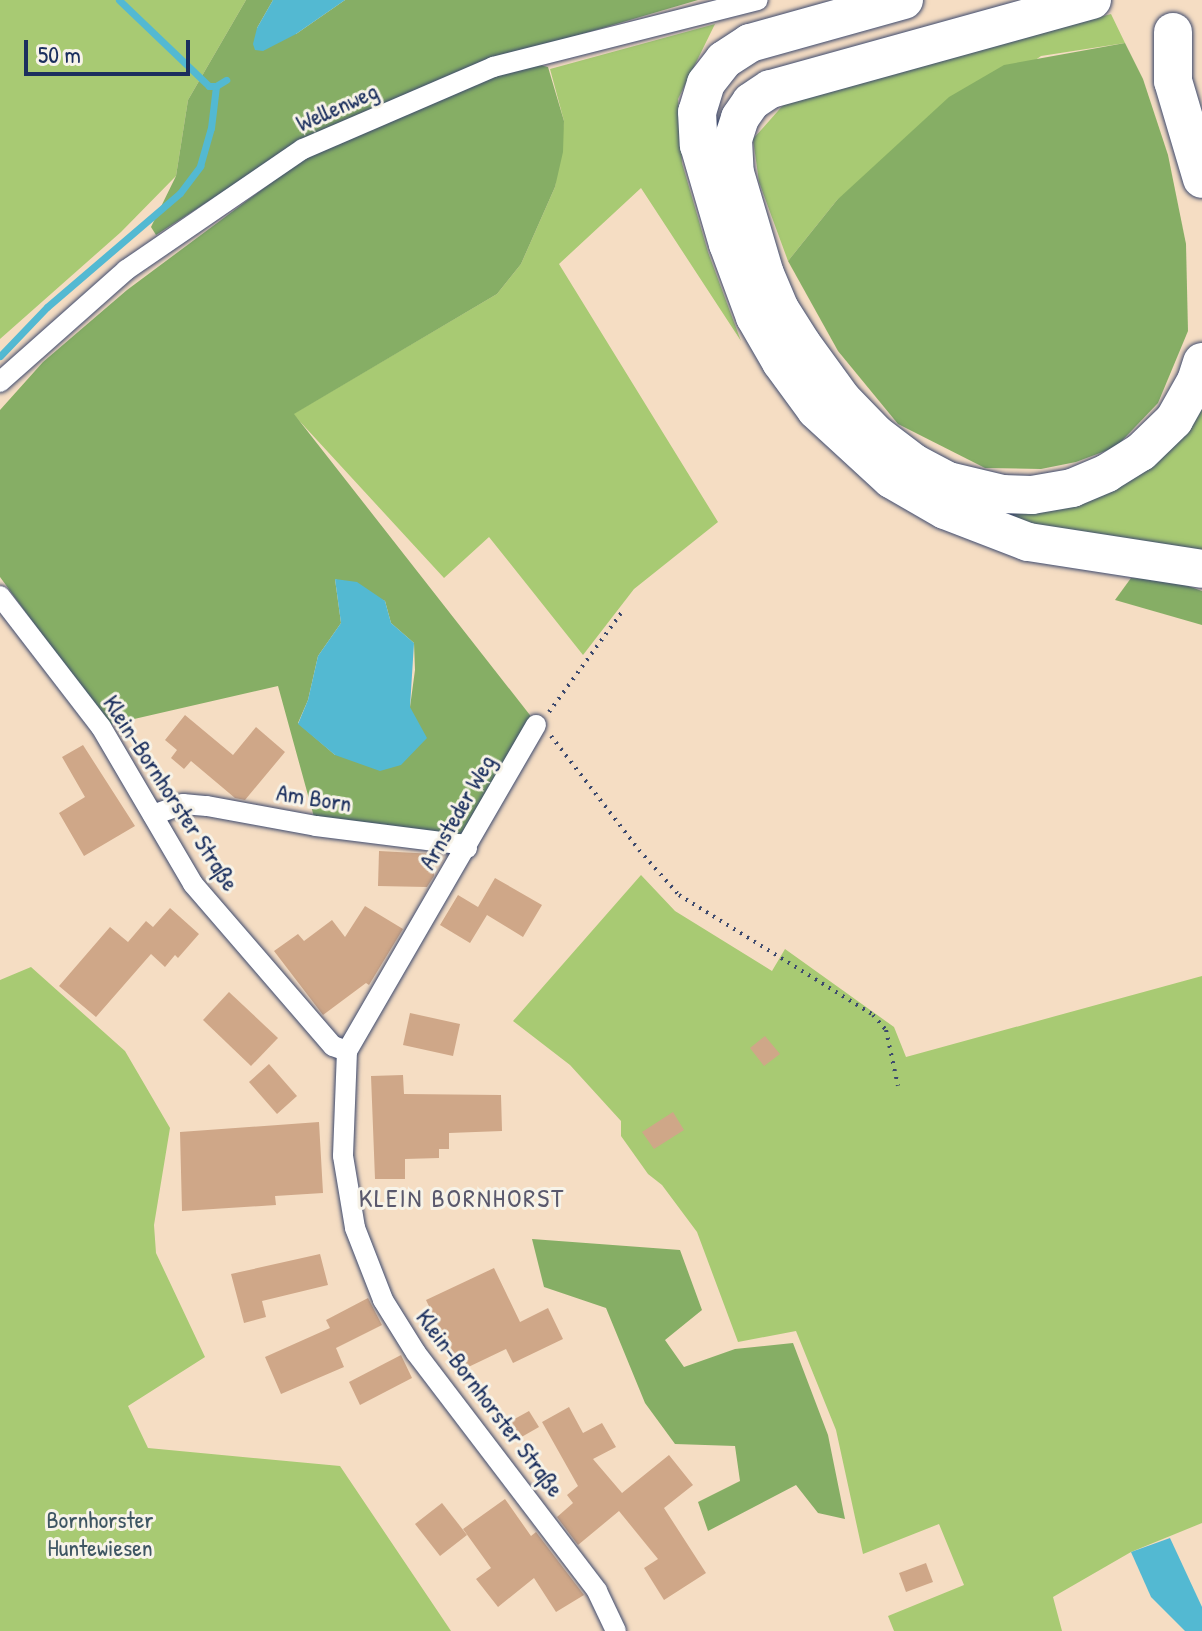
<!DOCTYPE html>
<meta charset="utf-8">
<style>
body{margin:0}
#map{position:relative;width:1202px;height:1631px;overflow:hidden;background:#f5ddc3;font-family:"Patrick Hand",sans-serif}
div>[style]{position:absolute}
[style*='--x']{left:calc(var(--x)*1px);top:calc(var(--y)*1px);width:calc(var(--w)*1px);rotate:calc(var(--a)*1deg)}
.green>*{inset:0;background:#a8ca73}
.forest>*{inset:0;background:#86ae65}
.water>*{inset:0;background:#53b9d2}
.stream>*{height:7px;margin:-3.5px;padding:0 3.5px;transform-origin:3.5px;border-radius:3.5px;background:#53b9d2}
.building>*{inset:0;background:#cfa788}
.path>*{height:4px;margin-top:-2px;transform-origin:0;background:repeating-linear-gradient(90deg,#3c496d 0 2px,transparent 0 8px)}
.roads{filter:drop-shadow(0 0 2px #3c496d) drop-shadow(0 0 2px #3c496d)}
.minor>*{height:20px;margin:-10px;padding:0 10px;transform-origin:10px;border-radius:10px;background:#fff}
.motorway>*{height:38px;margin:-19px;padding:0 19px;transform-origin:19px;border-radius:19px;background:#fff}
span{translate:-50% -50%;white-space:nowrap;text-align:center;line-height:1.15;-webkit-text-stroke:6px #f7f3e8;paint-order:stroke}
.street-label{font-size:24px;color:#1b2f5e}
.park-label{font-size:24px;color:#3e5663}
.neighbourhood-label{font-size:26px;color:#5a596d;letter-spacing:2px}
.scale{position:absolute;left:24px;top:40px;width:166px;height:36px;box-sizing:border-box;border:4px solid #1b2f5e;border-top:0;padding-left:10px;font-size:24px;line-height:28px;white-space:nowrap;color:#1b2f5e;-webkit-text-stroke:6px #f7f3e8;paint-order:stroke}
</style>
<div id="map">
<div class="green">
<i style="clip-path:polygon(0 0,246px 0,188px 100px,176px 176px,121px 232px,0 339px)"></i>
<i style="clip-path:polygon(1111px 14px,1125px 43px,1041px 56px,837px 200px,788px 261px,759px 182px,753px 139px,785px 103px)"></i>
<i style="clip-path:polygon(715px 24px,678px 99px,682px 163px,708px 252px,741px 341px,641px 188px,559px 264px,718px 522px,634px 589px,583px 655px,489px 537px,444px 578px,293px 414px,497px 294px,521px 264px,555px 187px,564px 121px,550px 69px)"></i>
<i style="clip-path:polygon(1202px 393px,1202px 559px,1079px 542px,950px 499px,1048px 509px)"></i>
<i style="clip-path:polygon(641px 875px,675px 911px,772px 971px,785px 949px,894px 1027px,906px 1057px,1202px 976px,1202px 1523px,1131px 1552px,1053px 1597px,1062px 1631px,894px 1631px,888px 1616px,964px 1585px,939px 1524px,863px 1554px,836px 1430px,796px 1331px,738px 1342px,697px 1232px,662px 1185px,648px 1174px,621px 1136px,621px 1121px,570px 1065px,513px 1021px)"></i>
<i style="clip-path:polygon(31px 967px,125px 1051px,170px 1128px,154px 1225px,156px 1253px,205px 1357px,128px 1406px,148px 1448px,340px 1466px,451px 1631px,0 1631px,0 980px)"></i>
</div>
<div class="forest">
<i style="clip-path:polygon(246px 0,273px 0,257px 28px,296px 34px,345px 0,698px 0,470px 67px,302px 141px,156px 235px,151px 227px,176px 176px,188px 100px)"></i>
<i style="clip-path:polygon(1125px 43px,1143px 79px,1168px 155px,1186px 244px,1188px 331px,1158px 403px,1116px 447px,1076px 462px,1041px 469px,985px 468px,898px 424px,838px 351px,788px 261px,837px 200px,949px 97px,1004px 65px)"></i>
<i style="clip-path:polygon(evenodd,536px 64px,548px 67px,564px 121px,563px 152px,555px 187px,521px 264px,497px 294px,294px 414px,533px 719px,463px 839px,314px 817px,278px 686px,108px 725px,0 577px,0 410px,43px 362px,127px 290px,307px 156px,488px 77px,536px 64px,335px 579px,385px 601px,391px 623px,414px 643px,415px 670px,410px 707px,335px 755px,298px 723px,308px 700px,318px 656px,341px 623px,335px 579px)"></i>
<i style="clip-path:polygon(1131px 578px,1174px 581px,1202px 591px,1202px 625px,1115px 600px)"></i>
<i style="clip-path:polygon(532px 1239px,680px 1250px,702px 1310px,665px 1340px,684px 1367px,735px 1349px,793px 1343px,828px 1435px,845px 1519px,818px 1513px,796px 1485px,708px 1531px,698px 1502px,740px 1481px,735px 1446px,675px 1444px,645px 1403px,606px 1308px,544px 1287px)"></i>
</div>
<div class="water">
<i style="clip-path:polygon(273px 0,345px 0,296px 34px,263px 51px,255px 50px,253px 44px,257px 28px)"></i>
<i style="clip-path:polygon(335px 579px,357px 582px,385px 601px,391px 623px,414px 643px,410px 707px,427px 738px,401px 765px,380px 771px,335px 755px,298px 724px,308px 700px,318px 656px,341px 623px)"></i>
<i style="clip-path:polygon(1170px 1538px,1202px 1607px,1202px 1631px,1185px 1631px,1151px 1597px,1131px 1552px)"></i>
</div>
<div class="stream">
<i style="--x:119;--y:0;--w:124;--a:43.7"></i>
<i style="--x:209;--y:86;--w:7;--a:0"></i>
<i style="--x:0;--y:356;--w:68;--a:-46.2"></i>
<i style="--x:47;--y:307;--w:175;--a:-40.6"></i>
<i style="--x:180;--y:193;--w:34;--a:-53"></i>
<i style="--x:200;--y:166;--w:40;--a:-74"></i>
<i style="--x:211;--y:128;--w:42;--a:-83.2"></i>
<i style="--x:216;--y:86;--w:12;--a:-31"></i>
</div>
<div class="building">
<i style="clip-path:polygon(185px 715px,233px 755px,256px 727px,285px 752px,245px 800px,235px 798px,191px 761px,184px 769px,171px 758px,177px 750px,165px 740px)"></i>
<i style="clip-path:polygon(83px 745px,135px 826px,84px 856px,59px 813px,85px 797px,62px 757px)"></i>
<i style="clip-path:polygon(379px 851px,434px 854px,434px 876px,427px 887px,378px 886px)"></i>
<i style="clip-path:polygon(495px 878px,542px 905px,523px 937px,487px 915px,470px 943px,440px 925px,458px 895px,478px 907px)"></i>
<i style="clip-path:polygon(365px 906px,403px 929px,369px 985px,366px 983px,323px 1015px,274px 951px,298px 934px,304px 941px,332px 920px,345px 937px)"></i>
<i style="clip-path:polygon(170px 908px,199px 934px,178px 958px,175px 955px,165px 967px,151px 954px,96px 1017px,59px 986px,110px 927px,128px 942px,146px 921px,153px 927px)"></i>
<i style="clip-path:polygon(229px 992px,278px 1038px,251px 1066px,203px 1020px)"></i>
<i style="clip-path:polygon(410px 1013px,460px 1024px,453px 1056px,403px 1045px)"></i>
<i style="clip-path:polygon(765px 1036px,780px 1054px,764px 1066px,750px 1048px)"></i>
<i style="clip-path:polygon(269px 1064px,297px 1096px,277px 1114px,249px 1082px)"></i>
<i style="clip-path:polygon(403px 1075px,404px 1094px,501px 1095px,502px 1131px,449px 1133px,449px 1149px,439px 1149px,439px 1158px,405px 1159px,405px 1179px,375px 1179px,371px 1076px)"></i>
<i style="clip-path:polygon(673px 1112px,684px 1130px,654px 1149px,642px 1132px)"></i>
<i style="clip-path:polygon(319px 1122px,323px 1193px,275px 1196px,276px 1205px,182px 1211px,180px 1132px)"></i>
<i style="clip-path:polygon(320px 1254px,328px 1285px,262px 1301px,266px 1317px,244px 1323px,231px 1274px)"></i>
<i style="clip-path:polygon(494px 1268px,520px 1322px,548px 1308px,563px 1339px,513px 1363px,506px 1349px,460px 1371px,426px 1300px)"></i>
<i style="clip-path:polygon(368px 1298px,382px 1325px,336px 1348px,344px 1367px,281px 1394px,265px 1357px,330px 1328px,326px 1320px)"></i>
<i style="clip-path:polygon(401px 1355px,412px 1378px,360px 1405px,349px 1382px)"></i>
<i style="clip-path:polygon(569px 1407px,583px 1433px,602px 1423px,616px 1447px,593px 1459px,622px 1493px,669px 1455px,693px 1485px,664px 1508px,706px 1573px,664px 1600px,644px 1568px,658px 1559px,619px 1511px,578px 1545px,557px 1517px,573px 1503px,567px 1495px,578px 1486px,542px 1422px)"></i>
<i style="clip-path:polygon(529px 1411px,539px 1427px,518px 1439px,509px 1422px)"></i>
<i style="clip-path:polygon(505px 1499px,531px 1536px,536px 1532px,584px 1595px,556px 1612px,534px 1578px,498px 1607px,476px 1579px,491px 1568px,463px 1529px)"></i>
<i style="clip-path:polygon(442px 1503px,467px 1535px,440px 1556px,415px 1524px)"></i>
<i style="clip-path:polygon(926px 1563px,933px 1582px,906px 1592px,899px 1573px)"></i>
</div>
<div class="path">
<i style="--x:549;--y:712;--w:127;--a:-53.9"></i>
<i style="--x:551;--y:736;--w:144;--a:52.3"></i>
<i style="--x:639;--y:850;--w:60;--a:48.4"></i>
<i style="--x:679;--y:895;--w:228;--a:31.7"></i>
<i style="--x:873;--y:1015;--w:20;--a:49"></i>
<i style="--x:886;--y:1030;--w:57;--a:77.9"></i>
</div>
<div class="roads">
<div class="minor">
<i style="--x:0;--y:382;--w:169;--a:-41.6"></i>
<i style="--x:126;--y:270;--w:214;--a:-34.4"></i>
<i style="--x:303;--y:149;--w:207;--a:-23.3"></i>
<i style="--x:493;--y:67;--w:273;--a:-14.2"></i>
<i style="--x:0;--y:596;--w:165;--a:52.4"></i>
<i style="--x:101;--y:727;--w:182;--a:59.6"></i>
<i style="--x:193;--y:884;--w:214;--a:49.2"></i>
<i style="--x:333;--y:1046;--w:15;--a:20"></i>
<i style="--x:536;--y:725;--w:377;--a:120.1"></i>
<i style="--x:347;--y:1051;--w:105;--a:92.2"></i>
<i style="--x:343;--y:1156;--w:73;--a:80.5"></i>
<i style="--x:355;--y:1228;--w:77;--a:68.7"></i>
<i style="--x:383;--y:1300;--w:62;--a:58.1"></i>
<i style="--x:416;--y:1353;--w:299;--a:52.7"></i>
<i style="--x:597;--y:1591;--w:44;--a:64.6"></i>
<i style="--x:153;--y:815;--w:32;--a:-20"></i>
<i style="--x:183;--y:804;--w:24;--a:5"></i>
<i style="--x:207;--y:806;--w:111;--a:10.4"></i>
<i style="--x:316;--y:826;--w:144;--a:7.2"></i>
<i style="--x:459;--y:844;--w:9;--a:27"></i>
</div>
<div class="motorway">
<i style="--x:904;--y:0;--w:160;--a:164.4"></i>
<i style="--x:750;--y:43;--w:31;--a:147"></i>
<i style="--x:724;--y:60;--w:29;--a:128"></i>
<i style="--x:706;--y:83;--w:30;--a:107"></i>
<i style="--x:697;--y:112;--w:33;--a:87"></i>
<i style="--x:699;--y:145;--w:103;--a:73.7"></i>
<i style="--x:728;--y:244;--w:78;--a:69.7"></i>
<i style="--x:755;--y:317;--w:52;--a:60"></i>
<i style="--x:781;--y:362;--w:59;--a:53.9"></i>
<i style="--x:816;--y:410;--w:102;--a:42.6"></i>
<i style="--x:891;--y:479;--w:62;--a:29.9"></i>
<i style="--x:945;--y:510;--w:89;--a:21.1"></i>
<i style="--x:1028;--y:542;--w:176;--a:8.8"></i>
<i style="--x:1092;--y:0;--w:334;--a:164.5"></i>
<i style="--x:770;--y:89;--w:23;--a:146"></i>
<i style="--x:751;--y:102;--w:19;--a:125"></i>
<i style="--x:740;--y:118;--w:23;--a:108"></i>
<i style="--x:733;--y:140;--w:33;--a:87"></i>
<i style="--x:735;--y:173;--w:105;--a:73.5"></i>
<i style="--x:765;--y:274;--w:38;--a:67"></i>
<i style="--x:780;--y:309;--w:41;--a:57.8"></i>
<i style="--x:802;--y:344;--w:68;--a:54"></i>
<i style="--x:842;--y:399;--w:49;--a:45.8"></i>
<i style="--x:876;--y:434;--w:48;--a:37.3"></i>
<i style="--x:914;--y:463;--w:38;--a:28"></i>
<i style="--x:948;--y:481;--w:56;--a:13.5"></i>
<i style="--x:1002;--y:494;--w:30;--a:2"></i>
<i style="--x:1032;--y:495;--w:41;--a:-9.9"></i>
<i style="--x:1072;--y:488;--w:38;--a:-23"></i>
<i style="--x:1107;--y:473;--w:40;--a:-32"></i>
<i style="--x:1141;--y:452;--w:46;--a:-44.1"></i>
<i style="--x:1174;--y:420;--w:45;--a:-60.6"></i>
<i style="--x:1196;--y:381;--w:20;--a:-72"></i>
<i style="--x:1173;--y:32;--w:49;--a:90"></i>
<i style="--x:1173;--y:81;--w:102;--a:73.5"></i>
</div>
</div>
<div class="street-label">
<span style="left:337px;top:107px;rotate:-24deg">Wellenweg</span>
<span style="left:171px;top:793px;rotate:57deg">Klein-Bornhorster Straße</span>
<span style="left:314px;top:798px;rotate:9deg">Am Born</span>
<span style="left:457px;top:812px;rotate:-60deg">Arnsteder Weg</span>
<span style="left:490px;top:1403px;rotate:53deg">Klein-Bornhorster Straße</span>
</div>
<div class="park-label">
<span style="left:100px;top:1534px">Bornhorster<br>Huntewiesen</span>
</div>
<div class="neighbourhood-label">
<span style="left:462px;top:1198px">KLEIN BORNHORST</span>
</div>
<div class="scale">50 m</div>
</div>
